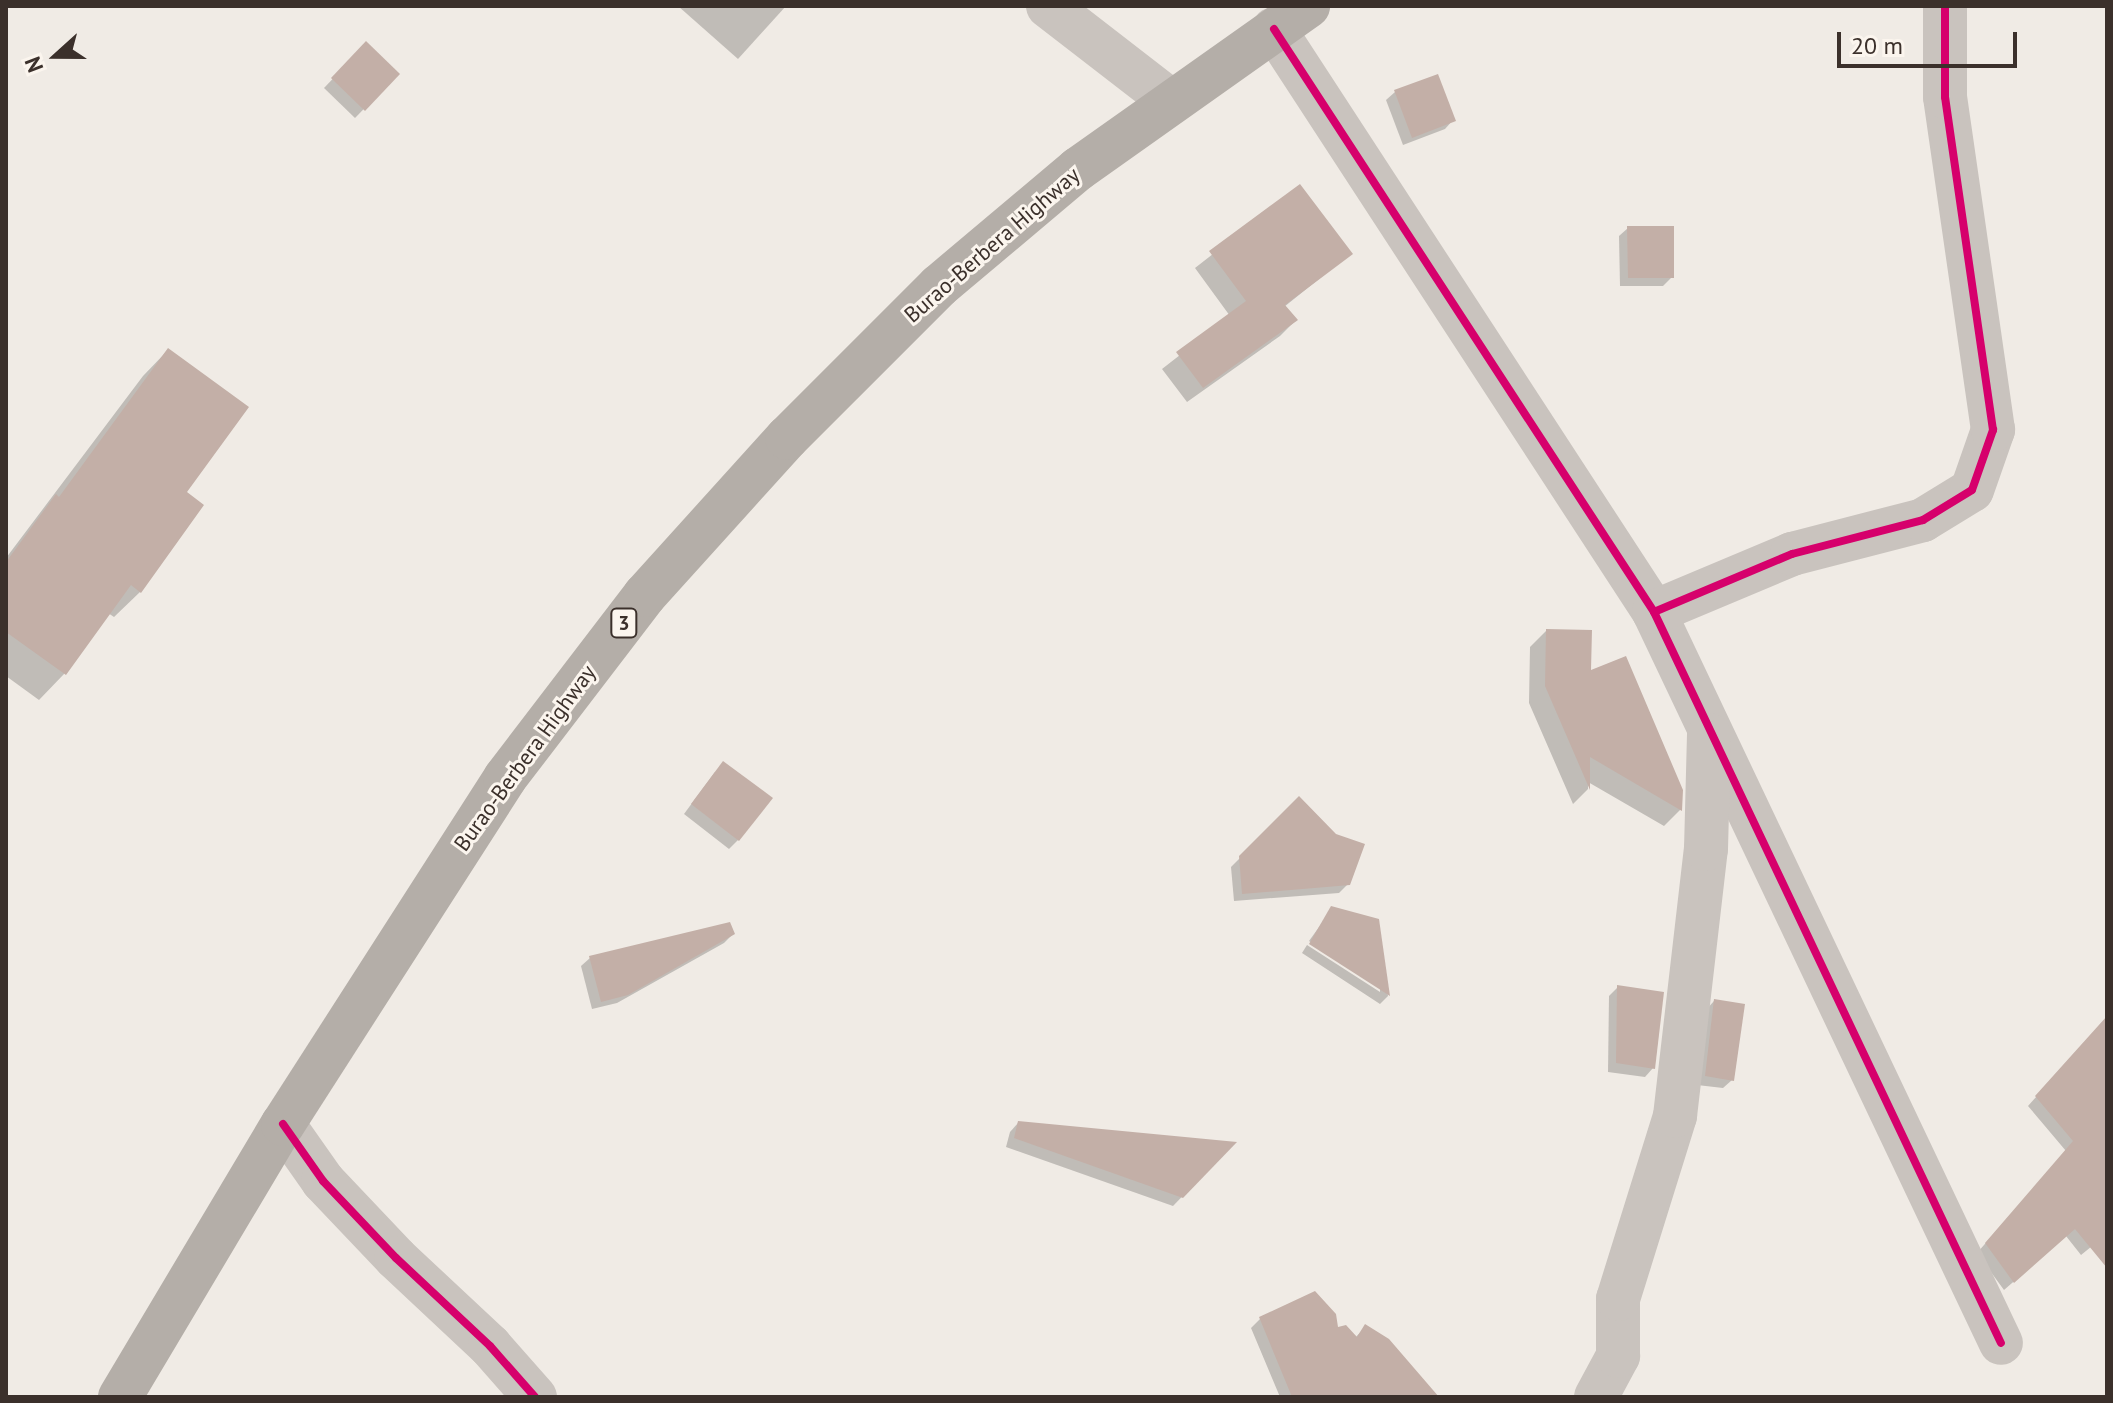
<!DOCTYPE html>
<style>
body{margin:0}
#map{position:relative;width:2113px;height:1403px;overflow:hidden;background:#f0ebe5;font-family:"PT Sans",sans-serif}
div>[style]{position:absolute}
[style*='--x']{left:calc(var(--x)*1px);top:calc(var(--y)*1px);width:calc(var(--w)*1px);rotate:calc(var(--a)*1deg)}
.shadow>*{inset:0;background:#0003}
.building>*{inset:0;background:#c3afa7}
.minor>*{height:44px;margin:-22px;padding:0 22px;transform-origin:22px;border-radius:22px;background:#c9c3be}
.trunk>*{height:44px;margin:-22px;padding:0 22px;transform-origin:22px;border-radius:22px;background:#b4aea8}
.cycleway>*{height:8px;margin:-4px;padding:0 4px;transform-origin:4px;border-radius:4px;background:#d6006c}
span{translate:-50% -50%;white-space:nowrap;text-align:center;line-height:1.15;-webkit-text-stroke:6px #fbf5ee;paint-order:stroke}
.shield-label span{padding:2px 6px;background:#fbf5ee;border:2px solid;border-radius:6px;-webkit-text-stroke-width:0}
.shield-label{font-size:20px;color:#3b302b;font-weight:700}
.street-label{font-size:22px;color:#3b302b}
.frame{position:absolute;inset:0;border:8px solid #3b302b;pointer-events:none}
.north{position:absolute;left:16px;top:16px;width:80px;height:80px;-webkit-text-stroke:6px #fbf5ee;paint-order:stroke;rotate:249deg;font-size:22px;font-weight:700;line-height:32px;text-align:center;color:#3b302b}
.north::after{content:'';display:block;margin:auto;width:28px;height:36px;background:#3b302b;clip-path:polygon(50% 0,100% 100%,50% 72%,0 100%)}
.scale{position:absolute;left:1837px;top:32px;width:180px;height:36px;box-sizing:border-box;border:4px solid #3b302b;border-top:0;padding-left:10px;font-size:24px;line-height:28px;white-space:nowrap;color:#3b302b;-webkit-text-stroke:6px #fbf5ee;paint-order:stroke}
</style>
<div id="map">
<div class="shadow">
<i style="clip-path:polygon(678px 6px,786px 6px,738px 59px)"></i>
<i style="clip-path:polygon(366px 44px,398px 74px,355px 118px,324px 88px)"></i>
<i style="clip-path:polygon(1395px 92px,1453px 120px,1445px 129px,1403px 145px,1386px 100px)"></i>
<i style="clip-path:polygon(1300px 186px,1350px 254px,1284px 307px,1296px 320px,1280px 336px,1187px 402px,1162px 369px,1230px 316px,1195px 268px)"></i>
<i style="clip-path:polygon(1628px 228px,1672px 277px,1663px 286px,1620px 286px,1619px 236px)"></i>
<i style="clip-path:polygon(168px 350px,185px 492px,140px 592px,114px 617px,108px 613px,64px 674px,39px 700px,6px 676px,6px 558px,143px 376px)"></i>
<i style="clip-path:polygon(1546px 631px,1589px 673px,1681px 791px,1680px 810px,1664px 826px,1588px 782px,1588px 789px,1573px 804px,1529px 703px,1530px 647px)"></i>
<i style="clip-path:polygon(715px 772px,738px 840px,729px 849px,684px 814px)"></i>
<i style="clip-path:polygon(1299px 799px,1348px 884px,1339px 893px,1234px 901px,1231px 867px)"></i>
<i style="clip-path:polygon(1332px 909px,1378px 921px,1388px 996px,1380px 1004px,1302px 953px,1307px 945px,1380px 992px,1380px 987px,1309px 941px)"></i>
<i style="clip-path:polygon(733px 934px,724px 943px,617px 1003px,592px 1009px,581px 966px,590px 958px)"></i>
<i style="clip-path:polygon(1618px 987px,1653px 1068px,1645px 1077px,1608px 1072px,1609px 996px)"></i>
<i style="clip-path:polygon(1714px 1001px,1732px 1080px,1723px 1088px,1697px 1085px,1706px 1010px)"></i>
<i style="clip-path:polygon(2095px 1031px,2107px 1032px,2107px 1234px,2081px 1255px,2066px 1236px,2004px 1290px,1977px 1253px,2066px 1151px,2028px 1106px)"></i>
<i style="clip-path:polygon(1018px 1123px,1233px 1144px,1173px 1206px,1006px 1147px,1010px 1132px)"></i>
<i style="clip-path:polygon(1314px 1294px,1336px 1329px,1355px 1338px,1365px 1327px,1362px 1397px,1280px 1397px,1251px 1328px,1260px 1319px)"></i>
</div>
<div class="building">
<i style="clip-path:polygon(366px 41px,400px 74px,365px 111px,331px 78px)"></i>
<i style="clip-path:polygon(1438px 74px,1456px 121px,1412px 138px,1394px 90px)"></i>
<i style="clip-path:polygon(1300px 184px,1353px 254px,1285px 305px,1298px 320px,1203px 388px,1176px 352px,1246px 301px,1209px 251px)"></i>
<i style="clip-path:polygon(1627px 226px,1674px 226px,1674px 278px,1628px 278px)"></i>
<i style="clip-path:polygon(168px 348px,249px 407px,187px 492px,204px 505px,141px 593px,131px 585px,66px 675px,6px 632px,6px 562px,56px 494px,59px 497px)"></i>
<i style="clip-path:polygon(1546px 629px,1592px 630px,1591px 670px,1626px 656px,1683px 790px,1682px 811px,1590px 757px,1590px 790px,1545px 686px)"></i>
<i style="clip-path:polygon(723px 761px,773px 798px,739px 841px,691px 804px)"></i>
<i style="clip-path:polygon(1299px 796px,1336px 834px,1365px 844px,1350px 885px,1242px 894px,1239px 856px)"></i>
<i style="clip-path:polygon(1331px 906px,1379px 919px,1390px 996px,1309px 944px)"></i>
<i style="clip-path:polygon(730px 922px,735px 934px,628px 995px,601px 1002px,589px 956px)"></i>
<i style="clip-path:polygon(1617px 985px,1664px 992px,1655px 1069px,1616px 1063px)"></i>
<i style="clip-path:polygon(1714px 999px,1745px 1004px,1734px 1081px,1705px 1076px)"></i>
<i style="clip-path:polygon(2107px 1016px,2107px 1268px,2075px 1229px,2014px 1283px,1985px 1243px,2073px 1141px,2035px 1096px)"></i>
<i style="clip-path:polygon(1018px 1121px,1237px 1142px,1183px 1198px,1014px 1138px)"></i>
<i style="clip-path:polygon(1315px 1291px,1336px 1314px,1338px 1327px,1346px 1325px,1357px 1337px,1365px 1324px,1389px 1339px,1439px 1397px,1292px 1397px,1259px 1317px)"></i>
</div>
<div class="minor">
<i style="--x:1048;--y:6;--w:155;--a:37.7"></i>
<i style="--x:1274;--y:29;--w:696;--a:56.9"></i>
<i style="--x:1654;--y:612;--w:809;--a:64.61"></i>
<i style="--x:1654;--y:612;--w:150;--a:-22.8"></i>
<i style="--x:1792;--y:554;--w:135;--a:-14.5"></i>
<i style="--x:1923;--y:520;--w:57;--a:-31.5"></i>
<i style="--x:1972;--y:490;--w:64;--a:-70.7"></i>
<i style="--x:1993;--y:430;--w:336;--a:-98.2"></i>
<i style="--x:1945;--y:97;--w:91;--a:-90"></i>
<i style="--x:283;--y:1124;--w:70;--a:54.9"></i>
<i style="--x:323;--y:1181;--w:106;--a:46.5"></i>
<i style="--x:396;--y:1258;--w:129;--a:43.1"></i>
<i style="--x:490;--y:1346;--w:68;--a:48.6"></i>
<i style="--x:1596;--y:1397;--w:47;--a:-61.8"></i>
<i style="--x:1618;--y:1356;--w:57;--a:-90"></i>
<i style="--x:1618;--y:1299;--w:192;--a:-72.7"></i>
<i style="--x:1675;--y:1116;--w:269;--a:-83.4"></i>
<i style="--x:1706;--y:849;--w:114;--a:-88.5"></i>
</div>
<div class="trunk">
<i style="--x:120;--y:1397;--w:318;--a:-59.2"></i>
<i style="--x:283;--y:1124;--w:411;--a:-57.3"></i>
<i style="--x:505;--y:778;--w:230;--a:-52.6"></i>
<i style="--x:645;--y:595;--w:212;--a:-47.9"></i>
<i style="--x:787;--y:438;--w:215;--a:-45"></i>
<i style="--x:939;--y:286;--w:182;--a:-40.1"></i>
<i style="--x:1078;--y:169;--w:282;--a:-35.3"></i>
</div>
<div class="cycleway">
<i style="--x:1274;--y:29;--w:696;--a:56.9"></i>
<i style="--x:1654;--y:612;--w:809;--a:64.61"></i>
<i style="--x:1654;--y:612;--w:150;--a:-22.8"></i>
<i style="--x:1792;--y:554;--w:135;--a:-14.5"></i>
<i style="--x:1923;--y:520;--w:57;--a:-31.5"></i>
<i style="--x:1972;--y:490;--w:64;--a:-70.7"></i>
<i style="--x:1993;--y:430;--w:336;--a:-98.2"></i>
<i style="--x:1945;--y:97;--w:91;--a:-90"></i>
<i style="--x:283;--y:1124;--w:70;--a:54.9"></i>
<i style="--x:323;--y:1181;--w:106;--a:46.5"></i>
<i style="--x:396;--y:1258;--w:129;--a:43.1"></i>
<i style="--x:490;--y:1346;--w:68;--a:48.6"></i>
</div>
<div class="shield-label">
<span style="left:624px;top:623px">3</span>
</div>
<div class="street-label">
<span style="left:992px;top:245px;rotate:-41deg">Burao-Berbera Highway</span>
<span style="left:525px;top:758px;rotate:-54deg">Burao-Berbera Highway</span>
</div>
<div class="frame"></div>
<div class="north">N</div>
<div class="scale">20 m</div>
</div>
